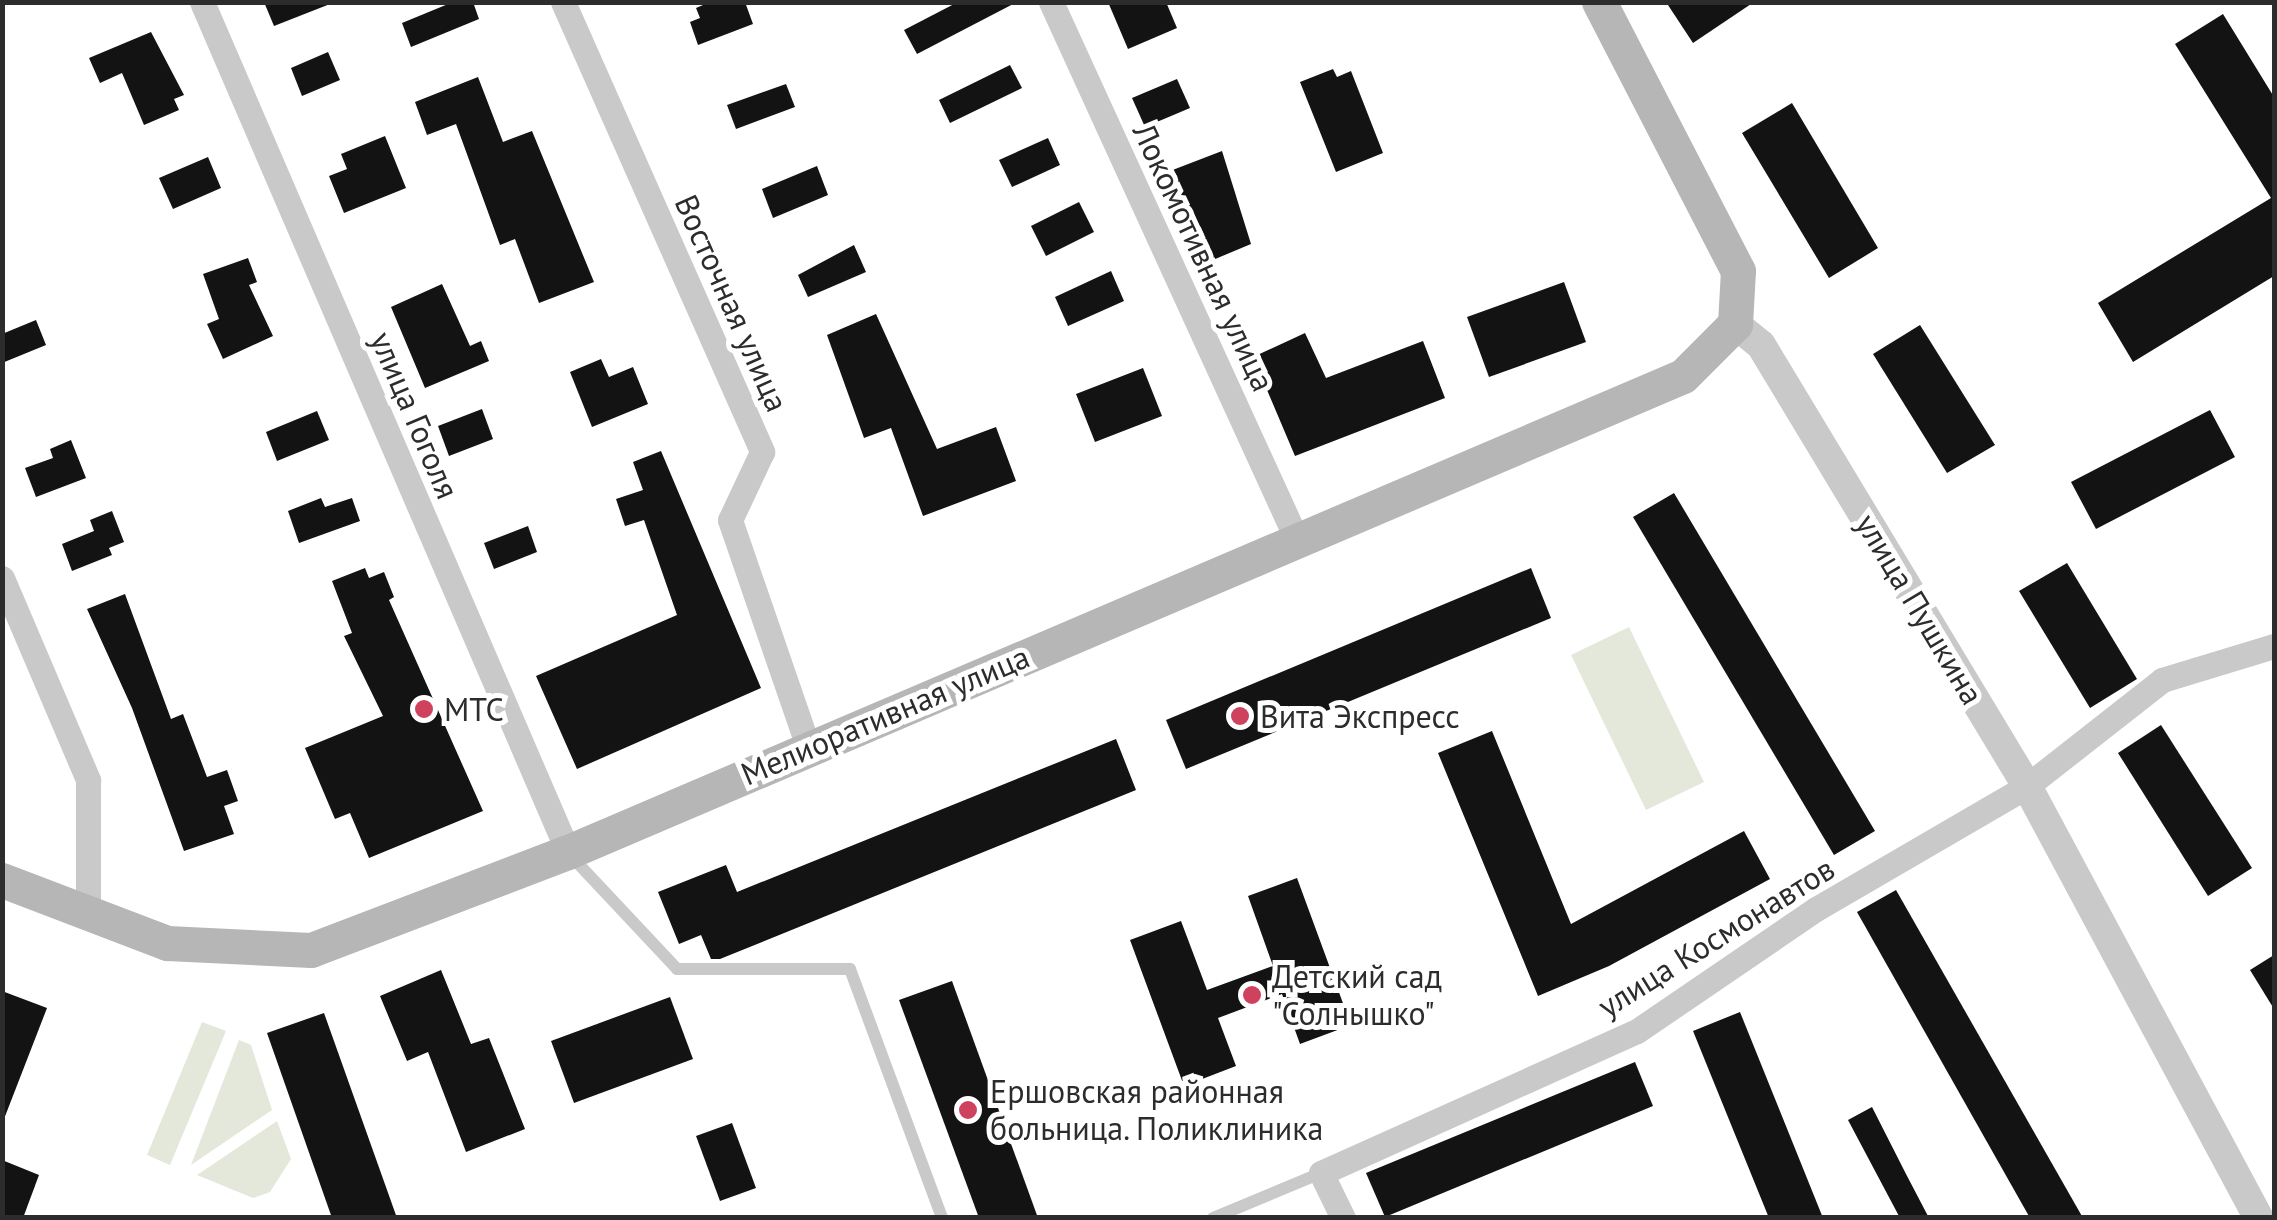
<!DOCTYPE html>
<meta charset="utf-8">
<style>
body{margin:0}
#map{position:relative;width:2277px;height:1220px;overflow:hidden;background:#fff;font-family:"PT Sans",sans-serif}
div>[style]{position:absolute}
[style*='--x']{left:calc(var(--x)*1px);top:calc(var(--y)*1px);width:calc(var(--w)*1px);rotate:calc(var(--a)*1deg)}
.green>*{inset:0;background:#e3e8da}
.building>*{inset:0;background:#131313}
.service>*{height:12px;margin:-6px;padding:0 6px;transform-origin:6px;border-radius:6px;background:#c9c9c9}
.minor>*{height:25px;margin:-12.5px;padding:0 12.5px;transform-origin:12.5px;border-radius:12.5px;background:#c9c9c9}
.tertiary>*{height:30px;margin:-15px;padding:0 15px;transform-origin:15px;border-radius:15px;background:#c9c9c9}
.secondary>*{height:35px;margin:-17.5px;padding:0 17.5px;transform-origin:17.5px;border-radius:17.5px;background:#b6b6b6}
.dots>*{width:28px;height:28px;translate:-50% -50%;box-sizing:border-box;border:5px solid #fff;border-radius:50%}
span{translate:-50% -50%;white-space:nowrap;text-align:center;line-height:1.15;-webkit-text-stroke:10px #fff;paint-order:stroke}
.street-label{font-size:32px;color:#2c2c2c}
.poi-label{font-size:32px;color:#2c2c2c}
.left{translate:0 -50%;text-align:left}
.frame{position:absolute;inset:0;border:5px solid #2c2c2c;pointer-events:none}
</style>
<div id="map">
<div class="green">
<i style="clip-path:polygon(1629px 627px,1704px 782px,1646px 810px,1571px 655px)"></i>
<i style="clip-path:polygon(202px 1022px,226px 1031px,170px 1165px,147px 1155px)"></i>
<i style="clip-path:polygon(239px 1040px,251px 1045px,272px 1110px,191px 1165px)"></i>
<i style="clip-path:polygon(277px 1121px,291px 1159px,270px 1192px,253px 1198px,197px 1175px)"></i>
</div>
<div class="building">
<i style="clip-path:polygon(264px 2px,330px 2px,330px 4px,274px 26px)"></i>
<i style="clip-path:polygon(453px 2px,473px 2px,479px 19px,411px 47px,402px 23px)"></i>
<i style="clip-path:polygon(710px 2px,745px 2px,753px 24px,698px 45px,690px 22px,700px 18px,696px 8px)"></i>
<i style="clip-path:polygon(958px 2px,1017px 2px,917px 54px,904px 30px)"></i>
<i style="clip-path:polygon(1108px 2px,1166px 2px,1177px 28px,1128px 49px)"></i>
<i style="clip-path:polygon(1666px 2px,1754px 2px,1693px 43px)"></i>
<i style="clip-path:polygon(2223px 14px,2274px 97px,2274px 276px,2133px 362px,2098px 303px,2271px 198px,2175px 44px)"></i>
<i style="clip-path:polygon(151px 32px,184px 95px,174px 99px,179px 110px,144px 125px,122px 73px,100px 83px,89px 58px)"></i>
<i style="clip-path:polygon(328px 52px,340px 80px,302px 96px,291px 68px)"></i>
<i style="clip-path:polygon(1010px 65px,1022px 88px,950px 123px,939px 100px)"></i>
<i style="clip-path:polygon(1333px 69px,1337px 77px,1351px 71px,1383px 153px,1336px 172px,1300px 82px)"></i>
<i style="clip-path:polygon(478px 77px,503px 142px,532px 131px,594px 282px,539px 303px,515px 239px,500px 245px,456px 124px,427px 135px,415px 102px)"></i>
<i style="clip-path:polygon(1177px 79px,1190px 108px,1145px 127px,1132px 98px)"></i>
<i style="clip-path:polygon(786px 84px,795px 107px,736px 129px,727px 105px)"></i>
<i style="clip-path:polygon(1792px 103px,1878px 248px,1829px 278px,1742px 133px)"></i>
<i style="clip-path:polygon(385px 136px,406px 188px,344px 213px,329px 176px,347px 169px,341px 154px)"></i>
<i style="clip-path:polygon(1048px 138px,1060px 165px,1012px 187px,999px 160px)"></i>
<i style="clip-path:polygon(1222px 151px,1251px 244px,1208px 262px,1170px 171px)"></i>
<i style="clip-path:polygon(208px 157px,221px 188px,173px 209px,159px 178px)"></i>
<i style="clip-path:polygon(817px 166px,828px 195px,773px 218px,762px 189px)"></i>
<i style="clip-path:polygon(1079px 202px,1094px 232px,1046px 256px,1031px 226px)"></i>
<i style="clip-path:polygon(854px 245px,866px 272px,808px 297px,798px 275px)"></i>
<i style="clip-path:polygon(248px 258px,257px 282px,249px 285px,273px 336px,223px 359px,207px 324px,219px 319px,203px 274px)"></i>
<i style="clip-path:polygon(1111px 271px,1124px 301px,1068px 326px,1055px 297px)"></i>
<i style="clip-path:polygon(1564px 282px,1586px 342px,1489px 377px,1467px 317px)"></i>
<i style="clip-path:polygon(442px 284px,470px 346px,481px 341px,489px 361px,425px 388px,391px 307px)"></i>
<i style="clip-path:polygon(876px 314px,937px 449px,996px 427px,1016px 481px,923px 516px,891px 428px,864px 438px,827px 335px)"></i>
<i style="clip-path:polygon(36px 320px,46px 345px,2px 363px,2px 334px)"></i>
<i style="clip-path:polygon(1920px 325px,1995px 445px,1947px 473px,1873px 354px)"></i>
<i style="clip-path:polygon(1305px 333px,1326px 378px,1423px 341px,1445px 398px,1295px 456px,1253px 357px)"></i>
<i style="clip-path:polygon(601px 359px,609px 377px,633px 367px,648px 404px,592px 427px,570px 372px)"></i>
<i style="clip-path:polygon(1143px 368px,1162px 416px,1095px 442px,1076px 394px)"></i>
<i style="clip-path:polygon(482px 409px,493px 439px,449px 456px,438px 426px)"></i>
<i style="clip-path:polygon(2210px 410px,2235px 457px,2096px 529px,2071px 482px)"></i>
<i style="clip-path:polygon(317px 411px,329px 440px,277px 461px,266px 432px)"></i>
<i style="clip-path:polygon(71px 440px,86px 478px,36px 497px,25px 468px,53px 458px,50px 449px)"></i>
<i style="clip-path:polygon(661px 451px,761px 688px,577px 769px,536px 676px,677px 615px,644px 520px,625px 526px,616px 499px,643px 490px,633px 462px)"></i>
<i style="clip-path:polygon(1674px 493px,1875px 831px,1834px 855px,1633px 517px)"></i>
<i style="clip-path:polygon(321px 498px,325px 507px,352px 498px,360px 521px,299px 543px,288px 511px)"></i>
<i style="clip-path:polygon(112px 511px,124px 542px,109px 548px,112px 555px,72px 571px,62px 544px,94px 531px,90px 520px)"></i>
<i style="clip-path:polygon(528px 526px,537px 552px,494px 569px,484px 543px)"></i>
<i style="clip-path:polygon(2067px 563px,2137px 679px,2090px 708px,2019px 591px)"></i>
<i style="clip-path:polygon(365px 568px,369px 578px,384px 572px,394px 597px,389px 600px,483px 811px,369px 858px,350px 813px,335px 819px,305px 748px,383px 716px,344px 636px,352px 633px,332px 581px)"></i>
<i style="clip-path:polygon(1531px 568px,1551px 618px,1186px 769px,1166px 720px)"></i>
<i style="clip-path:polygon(125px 594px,171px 719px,183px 714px,207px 777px,227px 770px,238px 801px,224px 806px,234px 834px,184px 851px,132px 708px,87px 609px)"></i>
<i style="clip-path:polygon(2161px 725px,2252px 868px,2208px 896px,2118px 753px)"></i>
<i style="clip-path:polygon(1492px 731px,1571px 924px,1744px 831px,1770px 879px,1609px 966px,1538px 996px,1438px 753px)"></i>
<i style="clip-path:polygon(1116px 739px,1136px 790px,720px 959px,711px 959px,701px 935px,679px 944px,658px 892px,726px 865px,737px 892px)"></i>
<i style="clip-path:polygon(1297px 878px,1351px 1025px,1300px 1044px,1282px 994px,1218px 1018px,1236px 1066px,1184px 1086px,1130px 940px,1181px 921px,1207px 990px,1273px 966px,1248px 896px)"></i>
<i style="clip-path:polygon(1896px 890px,2083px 1218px,2030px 1218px,1857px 912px)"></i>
<i style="clip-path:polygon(2274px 955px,2274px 1009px,2250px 970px)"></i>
<i style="clip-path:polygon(441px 970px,471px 1044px,489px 1038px,525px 1129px,466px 1152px,428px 1052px,407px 1061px,380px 996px)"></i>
<i style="clip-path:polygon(952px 981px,1038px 1218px,979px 1218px,899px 1000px)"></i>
<i style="clip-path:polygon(2px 991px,47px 1008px,4px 1119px,2px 1118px)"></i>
<i style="clip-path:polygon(670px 997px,693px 1059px,574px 1103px,551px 1041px)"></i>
<i style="clip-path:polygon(1740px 1012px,1823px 1218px,1769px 1218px,1693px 1031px)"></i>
<i style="clip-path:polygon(324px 1013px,397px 1218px,332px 1218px,267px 1033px)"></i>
<i style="clip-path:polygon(1635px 1062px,1653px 1106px,1385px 1217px,1366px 1173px)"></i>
<i style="clip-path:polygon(1872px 1107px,1906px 1174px,1929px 1218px,1900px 1218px,1848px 1120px)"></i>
<i style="clip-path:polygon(732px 1123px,756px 1188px,720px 1201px,696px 1136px)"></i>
<i style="clip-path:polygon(2px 1160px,39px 1175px,23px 1218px,2px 1218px)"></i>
</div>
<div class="service">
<i style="--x:571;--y:856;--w:155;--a:46.8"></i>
<i style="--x:677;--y:969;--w:173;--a:0"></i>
<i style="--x:850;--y:969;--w:265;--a:69.7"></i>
<i style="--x:1213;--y:1218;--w:117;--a:-22.6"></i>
</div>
<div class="minor">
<i style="--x:202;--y:2;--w:925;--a:66.7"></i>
<i style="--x:563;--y:2;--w:492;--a:66.1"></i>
<i style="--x:762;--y:452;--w:75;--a:115.2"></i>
<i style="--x:730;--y:520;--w:240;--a:71"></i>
<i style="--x:1051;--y:2;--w:592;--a:65.43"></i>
<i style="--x:2;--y:578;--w:220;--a:66.9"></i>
<i style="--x:88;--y:780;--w:133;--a:90"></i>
<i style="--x:1343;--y:1218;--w:50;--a:-116.1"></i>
<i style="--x:1321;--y:1173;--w:346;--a:-24.2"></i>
<i style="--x:1637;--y:1031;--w:217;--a:-34.3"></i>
<i style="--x:1816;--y:909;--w:244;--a:-30.2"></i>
<i style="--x:2027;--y:786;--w:172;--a:-38.1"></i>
<i style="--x:2162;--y:680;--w:117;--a:-16.9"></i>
</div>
<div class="tertiary">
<i style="--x:1735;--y:324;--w:33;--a:39"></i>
<i style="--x:1761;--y:345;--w:515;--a:58.9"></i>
<i style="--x:2027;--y:786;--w:490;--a:61.8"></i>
</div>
<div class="secondary">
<i style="--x:2;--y:880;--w:177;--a:20.9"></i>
<i style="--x:167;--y:943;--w:144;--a:2.8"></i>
<i style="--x:311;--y:950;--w:275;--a:-20.9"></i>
<i style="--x:568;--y:852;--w:1212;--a:-23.12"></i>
<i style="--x:1683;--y:376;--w:74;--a:-45"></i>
<i style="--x:1735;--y:324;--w:53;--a:-86.8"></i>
<i style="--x:1738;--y:271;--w:303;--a:-117.3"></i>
</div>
<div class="dots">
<i style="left:424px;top:709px;background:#ce425e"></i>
<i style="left:1240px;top:716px;background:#ce425e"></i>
<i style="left:1252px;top:995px;background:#ce425e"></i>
<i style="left:968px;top:1110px;background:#ce425e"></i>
</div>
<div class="street-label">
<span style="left:1204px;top:257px;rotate:65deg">Локомотивная улица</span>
<span style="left:732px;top:303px;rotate:66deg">Восточная улица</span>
<span style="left:415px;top:415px;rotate:67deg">улица Гоголя</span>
<span style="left:1920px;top:609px;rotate:59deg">улица Пушкина</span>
<span style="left:885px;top:715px;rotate:-23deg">Мелиоративная улица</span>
<span style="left:1716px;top:937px;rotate:-32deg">улица Космонавтов</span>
</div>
<div class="poi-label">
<span class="left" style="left:444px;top:709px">МТС</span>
<span class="left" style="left:1260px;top:716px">Вита Экспресс</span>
<span class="left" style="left:1272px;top:995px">Детский сад<br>"Солнышко"</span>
<span class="left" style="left:990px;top:1110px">Ершовская районная<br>больница. Поликлиника</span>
</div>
<div class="frame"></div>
</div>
